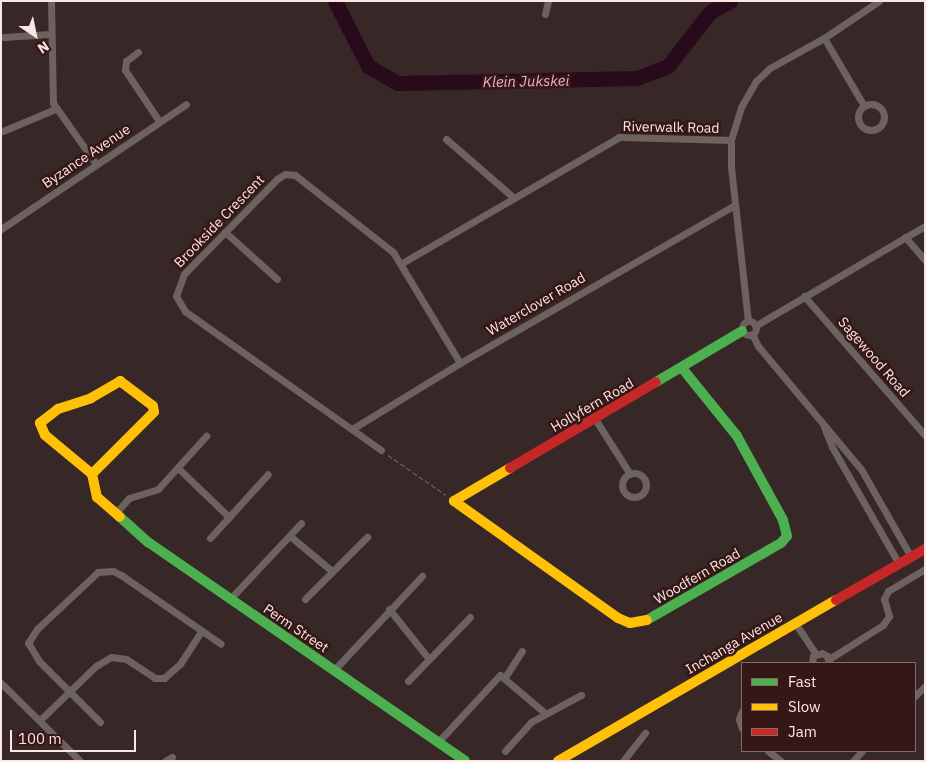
<!DOCTYPE html>
<style>
body{margin:0}
#map{position:relative;width:926px;height:762px;overflow:hidden;background:#382727;font-family:"IBM Plex Sans",sans-serif}
div>[style]{position:absolute}
[style*='--x']{left:calc(var(--x)*1px);top:calc(var(--y)*1px);width:calc(var(--w)*1px);rotate:calc(var(--a)*1deg)}
.river>*{height:15px;margin:-7.5px;padding:0 7.5px;transform-origin:7.5px;border-radius:7.5px;background:#270b1b}
.path>*{height:1px;margin-top:-0.5px;transform-origin:0;background:repeating-linear-gradient(90deg,#6c6261 0 5px,transparent 0 7.5px)}
.street>*{height:7px;margin:-3.5px;padding:0 3.5px;transform-origin:3.5px;border-radius:3.5px;background:#6c6260}
.street>.ring{margin:-3.5px;padding:0;box-sizing:content-box;background:none;border:7px solid #6c6260;border-radius:50%}
.fast>*{height:10px;margin:-5px;padding:0 5px;transform-origin:5px;border-radius:5px;background:#4caf50}
.slow>*{height:10px;margin:-5px;padding:0 5px;transform-origin:5px;border-radius:5px;background:#ffc107}
.jam>*{height:10px;margin:-5px;padding:0 5px;transform-origin:5px;border-radius:5px;background:#c62828}
span{translate:-50% -50%;white-space:nowrap;text-align:center;line-height:1.15;-webkit-text-stroke:5px #351816;paint-order:stroke}
.street-label{font-size:14px;color:#fce6e4}
.water-label{font-size:15px;color:#ecacce;font-style:italic}
.frame{position:absolute;inset:0;border:2px solid #fce6e4;pointer-events:none}
.legend{position:absolute;left:741px;top:662px;width:175px;height:90px;box-sizing:border-box;background:#351816;border:1px solid #856a68;margin:0;padding:6px 9px;list-style:none;font-size:15px;color:#fce6e4}
.legend li{display:flex;align-items:center;gap:10px;height:25px}
.legend b{width:25px;border:1px solid #856a68}
.north{position:absolute;left:10px;top:10px;width:50px;height:50px;-webkit-text-stroke:4px #351816;paint-order:stroke;rotate:146deg;font-size:14px;font-weight:700;line-height:20px;text-align:center;color:#fce6e4}
.north::after{content:'';display:block;margin:auto;width:18px;height:22px;background:#fce6e4;clip-path:polygon(50% 0,100% 100%,50% 72%,0 100%)}
.scale{position:absolute;left:10px;top:730px;width:126px;height:22px;box-sizing:border-box;border:2px solid #fce6e4;border-top:0;padding-left:6px;font-size:15px;line-height:18px;white-space:nowrap;color:#fce6e4;-webkit-text-stroke:4px #351816;paint-order:stroke}
</style>
<div id="map">
<div class="river">
<i style="--x:335;--y:1;--w:73;--a:63.1"></i>
<i style="--x:368;--y:66;--w:34;--a:30"></i>
<i style="--x:398;--y:83;--w:239;--a:-1.2"></i>
<i style="--x:637;--y:78;--w:33;--a:-21"></i>
<i style="--x:668;--y:66;--w:68;--a:-52.1"></i>
<i style="--x:710;--y:12;--w:23;--a:-29"></i>
</div>
<div class="path">
<i style="--x:388;--y:455;--w:70;--a:34.6"></i>
</div>
<div class="street">
<i style="--x:51;--y:1;--w:102;--a:88.9"></i>
<i style="--x:53;--y:103;--w:75;--a:54.8"></i>
<i style="--x:545;--y:14;--w:13;--a:-77"></i>
<i style="--x:4;--y:37;--w:46;--a:-3.7"></i>
<i style="--x:824;--y:38;--w:79;--a:59.5"></i>
<i style="--x:138;--y:52;--w:15;--a:143"></i>
<i style="--x:126;--y:61;--w:9;--a:96"></i>
<i style="--x:125;--y:70;--w:61;--a:56.3"></i>
<i class="ring" style="left:858px;top:104px;width:19px;height:19px"></i>
<i style="--x:3;--y:131;--w:56;--a:-22.9"></i>
<i style="--x:446;--y:139;--w:89;--a:40.9"></i>
<i style="--x:1;--y:229;--w:223;--a:-34"></i>
<i style="--x:225;--y:232;--w:70;--a:42.1"></i>
<i style="--x:905;--y:237;--w:30;--a:49"></i>
<i style="--x:402;--y:263;--w:251;--a:-30.1"></i>
<i style="--x:619;--y:137;--w:112;--a:1.5"></i>
<i style="--x:804;--y:296;--w:184;--a:49"></i>
<i style="--x:748;--y:321;--w:156;--a:-96.3"></i>
<i style="--x:731;--y:166;--w:26;--a:-90"></i>
<i style="--x:731;--y:140;--w:34;--a:-73"></i>
<i style="--x:741;--y:107;--w:30;--a:-60"></i>
<i style="--x:756;--y:81;--w:19;--a:-43"></i>
<i style="--x:770;--y:68;--w:62;--a:-29.1"></i>
<i style="--x:824;--y:38;--w:66;--a:-33.9"></i>
<i class="ring" style="left:742px;top:321px;width:7px;height:7px"></i>
<i style="--x:755;--y:326;--w:197;--a:-30.5"></i>
<i style="--x:752;--y:334;--w:13;--a:63"></i>
<i style="--x:758;--y:346;--w:160;--a:50.1"></i>
<i style="--x:861;--y:469;--w:101;--a:60.4"></i>
<i style="--x:595;--y:419;--w:65;--a:57.5"></i>
<i style="--x:824;--y:427;--w:22;--a:68"></i>
<i style="--x:832;--y:447;--w:135;--a:60.2"></i>
<i style="--x:352;--y:429;--w:127;--a:-31.4"></i>
<i style="--x:460;--y:363;--w:317;--a:-29.9"></i>
<i style="--x:381;--y:450;--w:240;--a:-144.7"></i>
<i style="--x:185;--y:311;--w:17;--a:-121"></i>
<i style="--x:176;--y:296;--w:23;--a:-70"></i>
<i style="--x:184;--y:274;--w:133;--a:-45.6"></i>
<i style="--x:277;--y:179;--w:9;--a:-32"></i>
<i style="--x:285;--y:174;--w:10;--a:6"></i>
<i style="--x:295;--y:175;--w:125;--a:38.2"></i>
<i style="--x:393;--y:252;--w:130;--a:58.9"></i>
<i style="--x:178;--y:468;--w:71;--a:43.9"></i>
<i class="ring" style="left:622px;top:473px;width:17px;height:17px"></i>
<i style="--x:115;--y:514;--w:21;--a:-49"></i>
<i style="--x:129;--y:498;--w:30;--a:-17"></i>
<i style="--x:158;--y:489;--w:72;--a:-47.8"></i>
<i style="--x:290;--y:536;--w:55;--a:39.8"></i>
<i style="--x:210;--y:538;--w:86;--a:-47.8"></i>
<i style="--x:230;--y:599;--w:104;--a:-46.9"></i>
<i style="--x:305;--y:599;--w:88;--a:-45"></i>
<i style="--x:389;--y:609;--w:64;--a:51.3"></i>
<i style="--x:795;--y:623;--w:37;--a:56"></i>
<i style="--x:829;--y:659;--w:64;--a:-32.2"></i>
<i style="--x:883;--y:625;--w:11;--a:-56"></i>
<i style="--x:889;--y:616;--w:18;--a:-106"></i>
<i style="--x:884;--y:599;--w:9;--a:-63"></i>
<i style="--x:888;--y:591;--w:43;--a:-30.7"></i>
<i style="--x:812;--y:663;--w:7;--a:-82"></i>
<i style="--x:813;--y:656;--w:9;--a:-18"></i>
<i style="--x:822;--y:653;--w:6;--a:31"></i>
<i style="--x:827;--y:656;--w:7;--a:74"></i>
<i style="--x:334;--y:670;--w:129;--a:-46.9"></i>
<i style="--x:505;--y:677;--w:31;--a:-57"></i>
<i style="--x:408;--y:681;--w:89;--a:-45.9"></i>
<i style="--x:1;--y:683;--w:111;--a:44.6"></i>
<i style="--x:915;--y:696;--w:14;--a:-45"></i>
<i style="--x:742;--y:711;--w:9;--a:111"></i>
<i style="--x:739;--y:719;--w:10;--a:73"></i>
<i style="--x:40;--y:720;--w:78;--a:-44"></i>
<i style="--x:96;--y:666;--w:17;--a:-31"></i>
<i style="--x:111;--y:657;--w:15;--a:8"></i>
<i style="--x:126;--y:659;--w:35;--a:33"></i>
<i style="--x:155;--y:678;--w:9;--a:0"></i>
<i style="--x:164;--y:678;--w:21;--a:-41"></i>
<i style="--x:180;--y:664;--w:38;--a:-57"></i>
<i style="--x:100;--y:722;--w:86;--a:-135"></i>
<i style="--x:39;--y:661;--w:21;--a:-121"></i>
<i style="--x:28;--y:643;--w:17;--a:-57"></i>
<i style="--x:37;--y:629;--w:83;--a:-43.1"></i>
<i style="--x:98;--y:572;--w:15;--a:-4"></i>
<i style="--x:113;--y:571;--w:9;--a:27"></i>
<i style="--x:121;--y:575;--w:121;--a:34.6"></i>
<i style="--x:438;--y:742;--w:91;--a:-47.2"></i>
<i style="--x:500;--y:675;--w:59;--a:40.2"></i>
<i style="--x:505;--y:751;--w:39;--a:-48"></i>
<i style="--x:531;--y:722;--w:57;--a:-28.4"></i>
<i style="--x:768;--y:751;--w:16;--a:38"></i>
<i style="--x:165;--y:761;--w:8;--a:-30"></i>
<i style="--x:623;--y:761;--w:36;--a:-52"></i>
<i style="--x:853;--y:761;--w:13;--a:-48"></i>
</div>
<div class="fast">
<i style="--x:656;--y:382;--w:100;--a:-30.7"></i>
<i style="--x:120;--y:517;--w:38;--a:42"></i>
<i style="--x:148;--y:542;--w:385;--a:34.6"></i>
<i style="--x:647;--y:620;--w:155;--a:-29.9"></i>
<i style="--x:781;--y:543;--w:9;--a:-49"></i>
<i style="--x:787;--y:536;--w:16;--a:-104"></i>
<i style="--x:783;--y:520;--w:96;--a:-118.7"></i>
<i style="--x:737;--y:436;--w:87;--a:-129"></i>
</div>
<div class="slow">
<i style="--x:510;--y:468;--w:65;--a:149.5"></i>
<i style="--x:454;--y:501;--w:201;--a:35.5"></i>
<i style="--x:618;--y:618;--w:13;--a:23"></i>
<i style="--x:630;--y:623;--w:17;--a:-10"></i>
<i style="--x:92;--y:474;--w:61;--a:-140.3"></i>
<i style="--x:45;--y:435;--w:13;--a:-113"></i>
<i style="--x:40;--y:423;--w:23;--a:-38"></i>
<i style="--x:58;--y:409;--w:35;--a:-18"></i>
<i style="--x:91;--y:398;--w:34;--a:-30"></i>
<i style="--x:120;--y:381;--w:41;--a:37.1"></i>
<i style="--x:153;--y:406;--w:6;--a:81"></i>
<i style="--x:154;--y:412;--w:88;--a:135"></i>
<i style="--x:92;--y:474;--w:24;--a:78"></i>
<i style="--x:97;--y:497;--w:30;--a:41"></i>
<i style="--x:558;--y:761;--w:321;--a:-30.1"></i>
</div>
<div class="jam">
<i style="--x:510;--y:468;--w:169;--a:-30.5"></i>
<i style="--x:836;--y:600;--w:103;--a:-29.8"></i>
</div>
<div class="street-label">
<span style="left:671px;top:127px;rotate:1deg">Riverwalk Road</span>
<span style="left:86px;top:156px;rotate:-34deg">Byzance Avenue</span>
<span style="left:219px;top:221px;rotate:-46deg">Brookside Crescent</span>
<span style="left:536px;top:304px;rotate:-30deg">Waterclover Road</span>
<span style="left:874px;top:357px;rotate:49deg">Sagewood Road</span>
<span style="left:592px;top:405px;rotate:-30deg">Hollyfern Road</span>
<span style="left:697px;top:576px;rotate:-30deg">Woodfern Road</span>
<span style="left:296px;top:628px;rotate:34deg">Perm Street</span>
<span style="left:734px;top:643px;rotate:-30deg">Inchanga Avenue</span>
</div>
<div class="water-label">
<span style="left:526px;top:81px;rotate:-1deg">Klein Jukskei</span>
</div>
<div class="frame"></div>
<ul class="legend">
<li><b style="height:6px;background:#4caf50"></b>Fast</li>
<li><b style="height:6px;background:#ffc107"></b>Slow</li>
<li><b style="height:6px;background:#c62828"></b>Jam</li>
</ul>
<div class="north">N</div>
<div class="scale">100 m</div>
</div>
